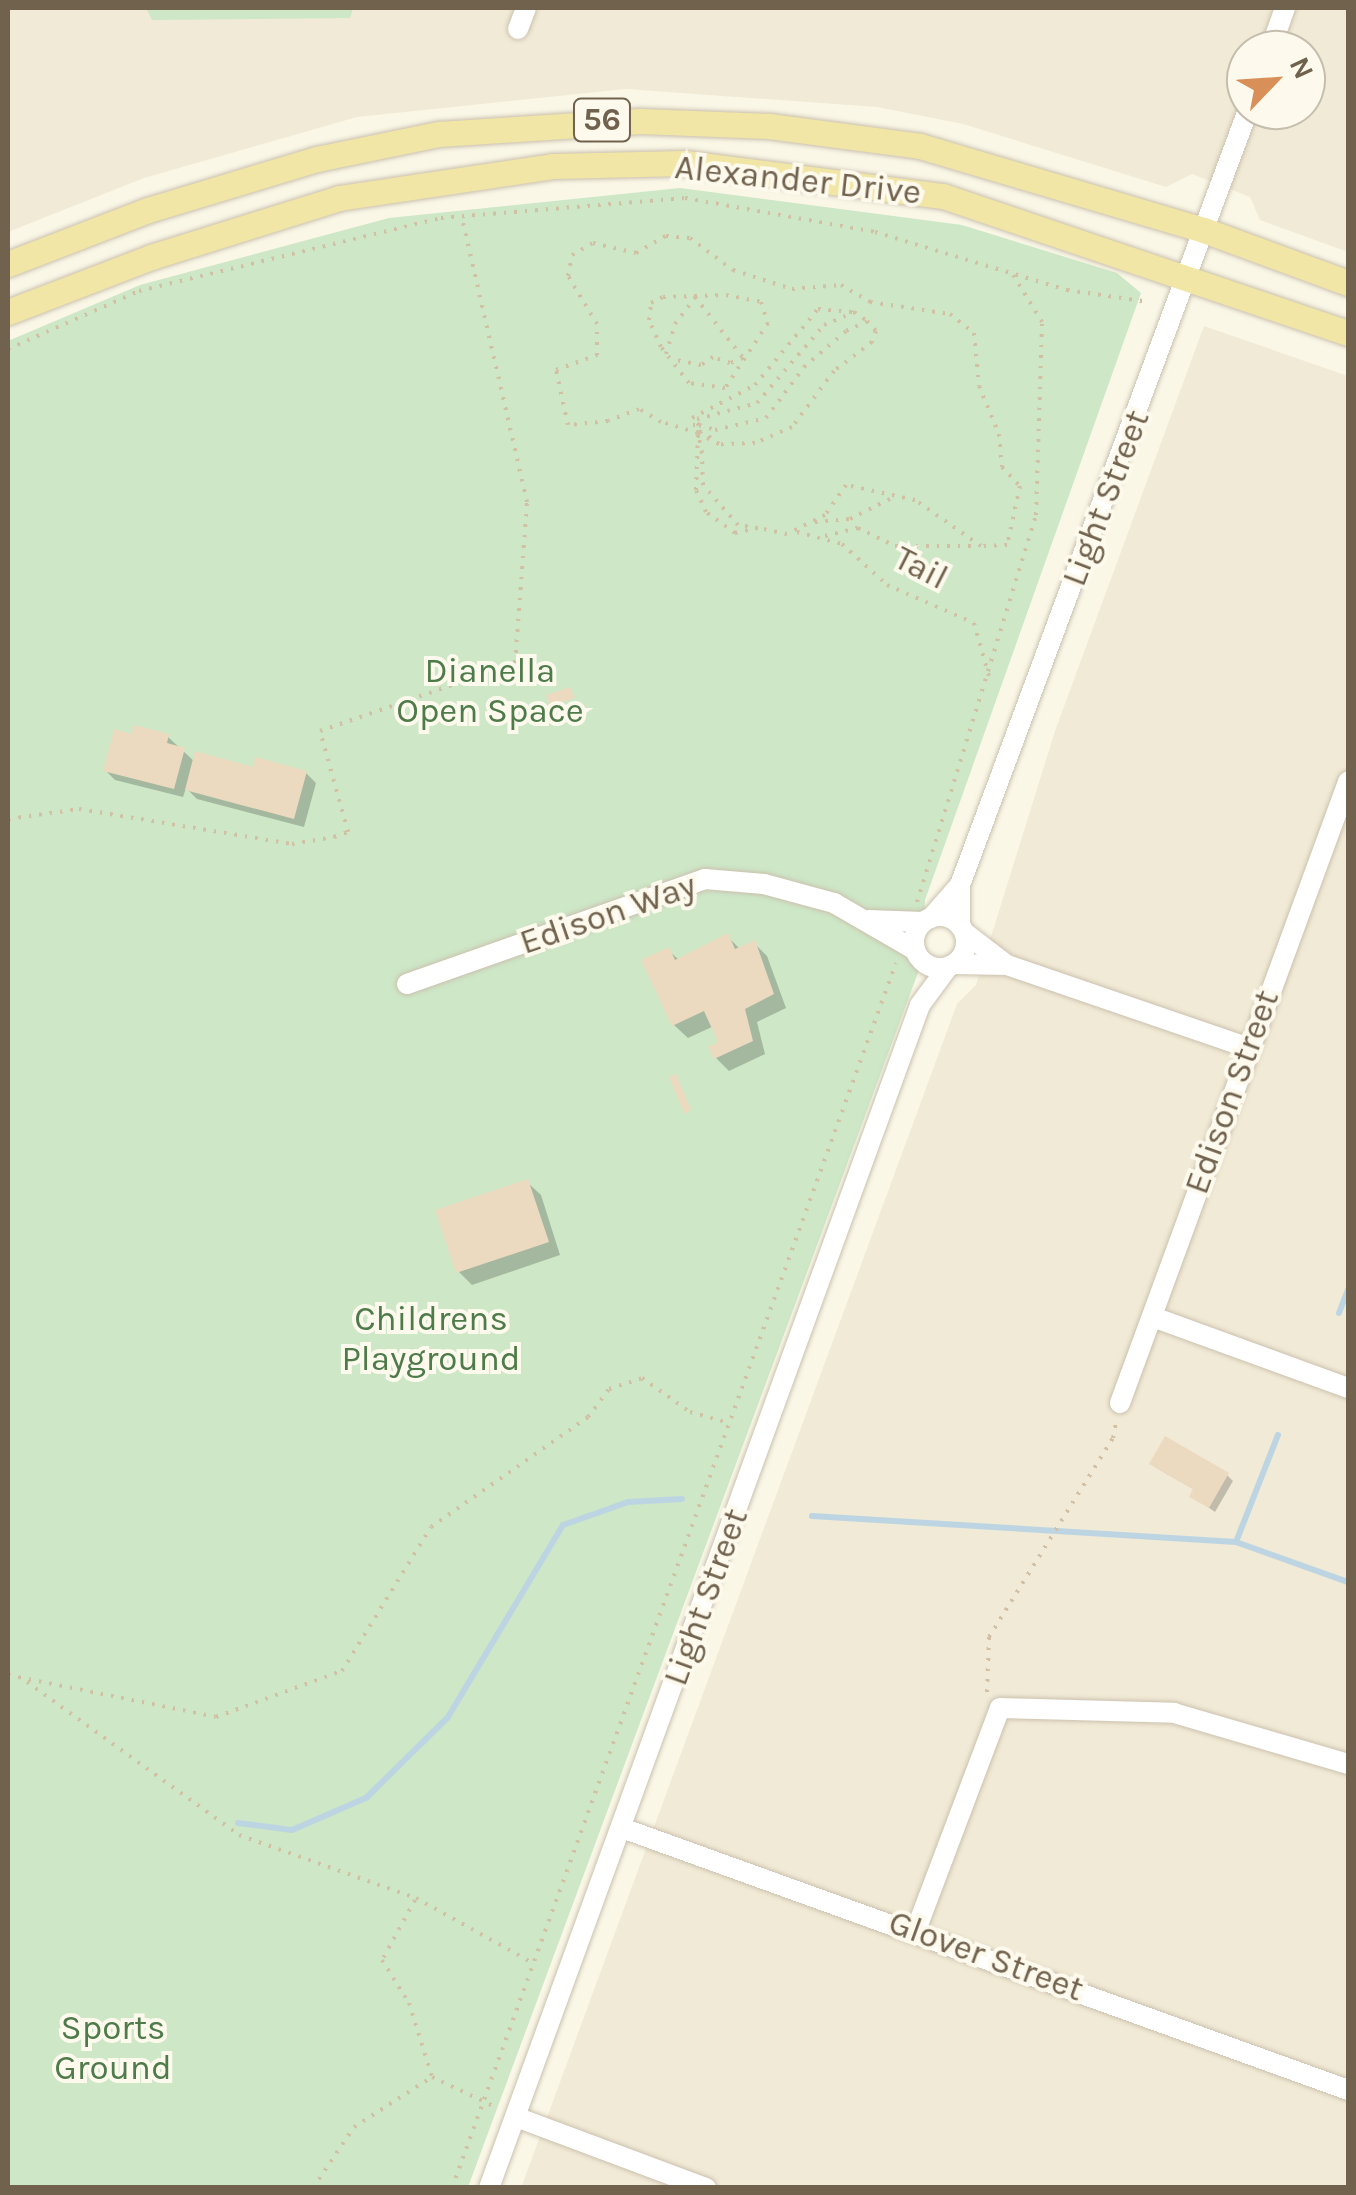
<!DOCTYPE html>
<style>
body{margin:0}
#map{position:relative;width:1356px;height:2195px;overflow:hidden;background:#faf7e7;font-family:Karla,sans-serif}
div>[style]{position:absolute}
[style*='--x']{left:calc(var(--x)*1px);top:calc(var(--y)*1px);width:calc(var(--w)*1px);rotate:calc(var(--a)*1deg)}
.residential>*{inset:0;background:#f1ead6}
.green>*{inset:0;background:#cde7c7}
.shadow>*{inset:0;background:#0003}
.stream>*{height:6px;margin:-3px;padding:0 3px;transform-origin:3px;border-radius:3px;background:#bdd5e2}
.building>*{inset:0;background:#ebdabf}
.path>*{height:4px;margin-top:-2px;transform-origin:0;background:repeating-linear-gradient(90deg,#d2c0a4 0 2.5px,transparent 0 10.5px)}
.roads{filter:drop-shadow(0 0 2px #cbc1ae) drop-shadow(0 0 2px #cbc1ae)}
.minor>*{height:20px;margin:-10px;padding:0 10px;transform-origin:10px;border-radius:10px;background:#fff}
.minor>.ring{margin:-10px;padding:0;box-sizing:content-box;background:none;border:20px solid #fff;border-radius:50%}
.major>*{height:25px;margin:-12.5px;padding:0 12.5px;transform-origin:12.5px;border-radius:12.5px;background:#f2e6a6}
span{translate:-50% -50%;white-space:nowrap;text-align:center;line-height:1.15;-webkit-text-stroke:8px #fdfaed;paint-order:stroke}
.shield-label span{padding:2px 8px;background:#fdfaed;border:2px solid;border-radius:8px;-webkit-text-stroke-width:0}
.shield-label{font-size:32px;color:#71624e;font-weight:700}
.street-label{font-size:35px;color:#71624e}
.park-label{font-size:35px;color:#4e7b4a}
.frame{position:absolute;inset:0;border:10px solid #71624e;pointer-events:none}
.north{position:absolute;left:1226px;top:30px;width:100px;height:100px;box-sizing:border-box;background:#fdfaed;border:2px solid #c5bdad;border-radius:50%;rotate:65deg;font-size:28px;font-weight:700;line-height:40px;text-align:center;color:#71624e}
.north::after{content:'';display:block;margin:auto;width:35px;height:45px;background:#d89058;clip-path:polygon(50% 0,100% 100%,50% 72%,0 100%)}
</style>
<div id="map">
<div class="residential">
<i style="clip-path:polygon(evenodd,8px 8px,1348px 8px,1348px 252px,1260px 220px,1250px 197px,1192px 174px,1166px 187px,963px 124px,877px 107px,626px 89px,357px 117px,144px 178px,8px 232px,8px 8px,1246px 50px,1306px 50px,1306px 110px,1246px 110px,1246px 50px)"></i>
<i style="clip-path:polygon(1204px 326px,1348px 376px,1348px 2187px,521px 2188px,957px 1004px,976px 985px,1055px 731px)"></i>
</div>
<div class="green">
<i style="clip-path:polygon(146px 8px,353px 8px,350px 18px,152px 20px)"></i>
<i style="clip-path:polygon(680px 188px,962px 225px,1117px 273px,1141px 293px,925px 900px,922px 962px,468px 2187px,8px 2187px,8px 341px,140px 285px,389px 218px)"></i>
</div>
<div class="shadow">
<i style="clip-path:polygon(133px 737px,168px 737px,195px 762px,306px 773px,316px 783px,304px 827px,197px 799px,186px 788px,183px 797px,115px 780px,105px 770px)"></i>
<i style="clip-path:polygon(727px 936px,740px 949px,754px 943px,767px 956px,786px 1008px,757px 1022px,765px 1054px,729px 1071px,716px 1058px,722px 1043px,714px 1026px,688px 1038px,674px 1025px,644px 961px,668px 950px,679px 960px)"></i>
<i style="clip-path:polygon(527px 1182px,541px 1195px,560px 1255px,472px 1285px,459px 1272px)"></i>
<i style="clip-path:polygon(1158px 1469px,1227px 1475px,1233px 1481px,1215px 1512px,1192px 1496px,1195px 1490px)"></i>
</div>
<div class="stream">
<i style="--x:1339;--y:1313;--w:26;--a:-69"></i>
<i style="--x:812;--y:1516;--w:425;--a:3.5"></i>
<i style="--x:1236;--y:1542;--w:119;--a:19.7"></i>
<i style="--x:1236;--y:1542;--w:115;--a:-68.6"></i>
<i style="--x:238;--y:1823;--w:54;--a:7.4"></i>
<i style="--x:292;--y:1830;--w:81;--a:-23.4"></i>
<i style="--x:366;--y:1798;--w:115;--a:-44.6"></i>
<i style="--x:448;--y:1717;--w:224;--a:-59.1"></i>
<i style="--x:563;--y:1525;--w:69;--a:-19.5"></i>
<i style="--x:628;--y:1502;--w:54;--a:-3.2"></i>
</div>
<div class="building">
<i style="clip-path:polygon(570px 687px,575px 698px,550px 707px,546px 695px)"></i>
<i style="clip-path:polygon(134px 725px,169px 734px,167px 743px,185px 748px,174px 789px,103px 771px,114px 729px,131px 734px)"></i>
<i style="clip-path:polygon(195px 751px,253px 767px,255px 757px,307px 771px,294px 819px,185px 790px)"></i>
<i style="clip-path:polygon(728px 933px,735px 949px,755px 940px,774px 994px,745px 1009px,753px 1041px,714px 1059px,708px 1047px,718px 1042px,704px 1011px,672px 1026px,641px 960px,669px 947px,675px 960px)"></i>
<i style="clip-path:polygon(676px 1074px,691px 1110px,684px 1114px,669px 1077px)"></i>
<i style="clip-path:polygon(528px 1179px,549px 1242px,456px 1273px,435px 1210px)"></i>
<i style="clip-path:polygon(1165px 1436px,1229px 1473px,1209px 1508px,1189px 1497px,1193px 1489px,1149px 1464px)"></i>
</div>
<div class="path">
<i style="--x:726;--y:295;--w:36;--a:11"></i>
<i style="--x:761;--y:302;--w:22;--a:72"></i>
<i style="--x:768;--y:323;--w:78;--a:123.5"></i>
<i style="--x:725;--y:388;--w:36;--a:-172"></i>
<i style="--x:689;--y:383;--w:46;--a:-127.9"></i>
<i style="--x:661;--y:347;--w:30;--a:-114"></i>
<i style="--x:649;--y:320;--w:17;--a:-83"></i>
<i style="--x:651;--y:303;--w:13;--a:-27"></i>
<i style="--x:663;--y:297;--w:63;--a:-1.8"></i>
<i style="--x:8;--y:349;--w:143;--a:-23.9"></i>
<i style="--x:139;--y:291;--w:311;--a:-13.6"></i>
<i style="--x:441;--y:218;--w:245;--a:-4.7"></i>
<i style="--x:685;--y:198;--w:193;--a:10.1"></i>
<i style="--x:875;--y:232;--w:201;--a:16.8"></i>
<i style="--x:1067;--y:290;--w:83;--a:8.3"></i>
<i style="--x:666;--y:354;--w:31;--a:-73"></i>
<i style="--x:675;--y:324;--w:34;--a:-53"></i>
<i style="--x:695;--y:297;--w:78;--a:51.8"></i>
<i style="--x:743;--y:358;--w:14;--a:159"></i>
<i style="--x:730;--y:363;--w:18;--a:-161"></i>
<i style="--x:713;--y:357;--w:14;--a:146"></i>
<i style="--x:701;--y:365;--w:31;--a:-169"></i>
<i style="--x:697;--y:419;--w:62;--a:-14.9"></i>
<i style="--x:757;--y:403;--w:103;--a:-49.3"></i>
<i style="--x:824;--y:325;--w:33;--a:-23"></i>
<i style="--x:854;--y:312;--w:14;--a:34"></i>
<i style="--x:699;--y:425;--w:17;--a:17"></i>
<i style="--x:715;--y:430;--w:52;--a:-13.2"></i>
<i style="--x:766;--y:418;--w:64;--a:-53.3"></i>
<i style="--x:804;--y:367;--w:55;--a:-40.6"></i>
<i style="--x:846;--y:331;--w:23;--a:-25"></i>
<i style="--x:867;--y:321;--w:13;--a:48"></i>
<i style="--x:876;--y:331;--w:12;--a:110"></i>
<i style="--x:872;--y:342;--w:48;--a:142.7"></i>
<i style="--x:834;--y:371;--w:70;--a:126.9"></i>
<i style="--x:792;--y:427;--w:40;--a:156.6"></i>
<i style="--x:755;--y:443;--w:36;--a:178"></i>
<i style="--x:815;--y:522;--w:35;--a:-5"></i>
<i style="--x:850;--y:519;--w:49;--a:-26.6"></i>
<i style="--x:758;--y:528;--w:24;--a:168"></i>
<i style="--x:735;--y:533;--w:36;--a:-144"></i>
<i style="--x:706;--y:512;--w:24;--a:-114"></i>
<i style="--x:696;--y:490;--w:57;--a:-88"></i>
<i style="--x:698;--y:433;--w:24;--a:28"></i>
<i style="--x:719;--y:444;--w:21;--a:-143"></i>
<i style="--x:702;--y:431;--w:4;--a:153"></i>
<i style="--x:698;--y:433;--w:39;--a:-163"></i>
<i style="--x:661;--y:422;--w:26;--a:-149"></i>
<i style="--x:639;--y:409;--w:33;--a:159"></i>
<i style="--x:608;--y:421;--w:40;--a:174.3"></i>
<i style="--x:568;--y:425;--w:56;--a:-102.3"></i>
<i style="--x:556;--y:370;--w:44;--a:-20.1"></i>
<i style="--x:597;--y:355;--w:31;--a:-90"></i>
<i style="--x:597;--y:324;--w:56;--a:-121.1"></i>
<i style="--x:568;--y:276;--w:21;--a:-79"></i>
<i style="--x:572;--y:255;--w:24;--a:-30"></i>
<i style="--x:593;--y:243;--w:44;--a:13.1"></i>
<i style="--x:636;--y:253;--w:34;--a:-30"></i>
<i style="--x:666;--y:236;--w:24;--a:5"></i>
<i style="--x:690;--y:238;--w:54;--a:36.7"></i>
<i style="--x:733;--y:270;--w:62;--a:17.9"></i>
<i style="--x:792;--y:289;--w:49;--a:-4.7"></i>
<i style="--x:841;--y:285;--w:34;--a:30"></i>
<i style="--x:870;--y:302;--w:81;--a:8.5"></i>
<i style="--x:950;--y:314;--w:31;--a:38"></i>
<i style="--x:974;--y:333;--w:53;--a:84.6"></i>
<i style="--x:979;--y:386;--w:52;--a:67.4"></i>
<i style="--x:999;--y:434;--w:33;--a:85"></i>
<i style="--x:1002;--y:467;--w:26;--a:47"></i>
<i style="--x:1020;--y:486;--w:60;--a:102.4"></i>
<i style="--x:1007;--y:545;--w:26;--a:178"></i>
<i style="--x:981;--y:546;--w:80;--a:-145.1"></i>
<i style="--x:915;--y:500;--w:71;--a:-167.7"></i>
<i style="--x:846;--y:485;--w:37;--a:125"></i>
<i style="--x:825;--y:515;--w:42;--a:153.4"></i>
<i style="--x:787;--y:534;--w:30;--a:-168"></i>
<i style="--x:758;--y:528;--w:20;--a:-171"></i>
<i style="--x:738;--y:525;--w:53;--a:-131.2"></i>
<i style="--x:703;--y:485;--w:32;--a:-92"></i>
<i style="--x:702;--y:453;--w:20;--a:-101"></i>
<i style="--x:698;--y:433;--w:9;--a:-122"></i>
<i style="--x:693;--y:425;--w:6;--a:0"></i>
<i style="--x:699;--y:425;--w:10;--a:-135"></i>
<i style="--x:692;--y:418;--w:71;--a:-27.6"></i>
<i style="--x:755;--y:385;--w:99;--a:-50.3"></i>
<i style="--x:818;--y:309;--w:36;--a:5"></i>
<i style="--x:797;--y:532;--w:47;--a:14.9"></i>
<i style="--x:842;--y:544;--w:61;--a:42.3"></i>
<i style="--x:887;--y:585;--w:95;--a:23.6"></i>
<i style="--x:974;--y:623;--w:55;--a:74.2"></i>
<i style="--x:825;--y:536;--w:34;--a:-14"></i>
<i style="--x:858;--y:528;--w:41;--a:25.9"></i>
<i style="--x:895;--y:546;--w:84;--a:0"></i>
<i style="--x:8;--y:819;--w:72;--a:-8"></i>
<i style="--x:79;--y:809;--w:216;--a:9.3"></i>
<i style="--x:292;--y:844;--w:43;--a:-9.5"></i>
<i style="--x:334;--y:837;--w:15;--a:-20"></i>
<i style="--x:348;--y:832;--w:105;--a:-105.5"></i>
<i style="--x:320;--y:731;--w:207;--a:-19.2"></i>
<i style="--x:515;--y:663;--w:161;--a:-85.7"></i>
<i style="--x:527;--y:502;--w:291;--a:-102.9"></i>
<i style="--x:917;--y:902;--w:405;--a:-72.9"></i>
<i style="--x:1036;--y:515;--w:193;--a:-88.2"></i>
<i style="--x:1042;--y:322;--w:57;--a:-121.5"></i>
<i style="--x:8;--y:1675;--w:212;--a:11.4"></i>
<i style="--x:216;--y:1717;--w:134;--a:-20.1"></i>
<i style="--x:342;--y:1671;--w:169;--a:-58.3"></i>
<i style="--x:431;--y:1527;--w:192;--a:-35"></i>
<i style="--x:588;--y:1417;--w:35;--a:-53"></i>
<i style="--x:609;--y:1389;--w:35;--a:-18"></i>
<i style="--x:642;--y:1378;--w:59;--a:35.3"></i>
<i style="--x:690;--y:1412;--w:41;--a:15.8"></i>
<i style="--x:27;--y:1682;--w:261;--a:35.8"></i>
<i style="--x:239;--y:1835;--w:188;--a:19.6"></i>
<i style="--x:416;--y:1898;--w:132;--a:29.1"></i>
<i style="--x:987;--y:1692;--w:55;--a:-87.9"></i>
<i style="--x:989;--y:1637;--w:234;--a:-58.1"></i>
<i style="--x:1113;--y:1438;--w:16;--a:-79"></i>
<i style="--x:415;--y:1900;--w:68;--a:118.8"></i>
<i style="--x:382;--y:1960;--w:51;--a:57.9"></i>
<i style="--x:409;--y:2003;--w:77;--a:72.7"></i>
<i style="--x:432;--y:2077;--w:73;--a:25.2"></i>
<i style="--x:313;--y:2188;--w:73;--a:-56.1"></i>
<i style="--x:354;--y:2127;--w:93;--a:-32.7"></i>
<i style="--x:452;--y:2188;--w:1303;--a:-70.08"></i>
</div>
<div class="roads">
<div class="minor">
<i style="--x:518;--y:29;--w:22;--a:-69"></i>
<i style="--x:1270;--y:50;--w:45;--a:-70.3"></i>
<i class="ring" style="left:914px;top:916px;width:32px;height:32px"></i>
<i style="--x:931;--y:918;--w:44;--a:-48.7"></i>
<i style="--x:869;--y:920;--w:54;--a:2.1"></i>
<i style="--x:960;--y:926;--w:41;--a:-90"></i>
<i style="--x:960;--y:885;--w:827;--a:-69.61"></i>
<i style="--x:965;--y:933;--w:53;--a:37.3"></i>
<i style="--x:955;--y:964;--w:52;--a:1.1"></i>
<i style="--x:1007;--y:965;--w:253;--a:18.9"></i>
<i style="--x:407;--y:984;--w:316;--a:-19.4"></i>
<i style="--x:705;--y:879;--w:59;--a:4.8"></i>
<i style="--x:764;--y:884;--w:73;--a:15.2"></i>
<i style="--x:834;--y:903;--w:94;--a:30.1"></i>
<i style="--x:1153;--y:1317;--w:208;--a:20"></i>
<i style="--x:1120;--y:1403;--w:662;--a:-69.84"></i>
<i style="--x:622;--y:1828;--w:772;--a:19.84"></i>
<i style="--x:916;--y:1930;--w:237;--a:-69.3"></i>
<i style="--x:1000;--y:1708;--w:174;--a:1.6"></i>
<i style="--x:1174;--y:1713;--w:181;--a:16.3"></i>
<i style="--x:516;--y:2117;--w:203;--a:20.5"></i>
<i style="--x:489;--y:2188;--w:1259;--a:-69.98"></i>
<i style="--x:920;--y:1005;--w:47;--a:-53.6"></i>
</div>
<div class="major">
<i style="--x:8;--y:264;--w:150;--a:-21.1"></i>
<i style="--x:148;--y:210;--w:177;--a:-16.8"></i>
<i style="--x:317;--y:159;--w:125;--a:-11.6"></i>
<i style="--x:439;--y:134;--w:201;--a:-3.7"></i>
<i style="--x:640;--y:121;--w:129;--a:2.2"></i>
<i style="--x:769;--y:126;--w:152;--a:7.5"></i>
<i style="--x:920;--y:146;--w:296;--a:16.5"></i>
<i style="--x:1204;--y:230;--w:153;--a:20.2"></i>
<i style="--x:8;--y:312;--w:153;--a:-21"></i>
<i style="--x:151;--y:257;--w:197;--a:-17.4"></i>
<i style="--x:339;--y:198;--w:216;--a:-8.5"></i>
<i style="--x:553;--y:166;--w:132;--a:-1.3"></i>
<i style="--x:685;--y:163;--w:260;--a:7.3"></i>
<i style="--x:943;--y:196;--w:428;--a:18.7"></i>
</div>
</div>
<div class="shield-label">
<span style="left:602px;top:120px">56</span>
</div>
<div class="street-label">
<span style="left:798px;top:180px;rotate:6deg">Alexander Drive</span>
<span style="left:1106px;top:498px;rotate:-69deg">Light Street</span>
<span style="left:921px;top:568px;rotate:27deg">Tail</span>
<span style="left:608px;top:914px;rotate:-19deg">Edison Way</span>
<span style="left:1232px;top:1092px;rotate:-70deg">Edison Street</span>
<span style="left:706px;top:1597px;rotate:-70deg">Light Street</span>
<span style="left:986px;top:1956px;rotate:20deg">Glover Street</span>
</div>
<div class="park-label">
<span style="left:490px;top:691px">Dianella<br>Open Space</span>
<span style="left:431px;top:1339px">Childrens<br>Playground</span>
<span style="left:113px;top:2048px">Sports<br>Ground</span>
</div>
<div class="frame"></div>
<div class="north">N</div>
</div>
